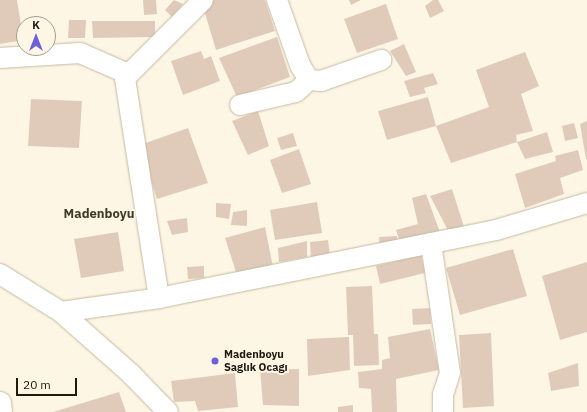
<!DOCTYPE html>
<meta charset="utf-8">
<style>
body{margin:0}
#map{position:relative;width:587px;height:412px;overflow:hidden;background:#fef6e4;font-family:"IBM Plex Sans",sans-serif}
div>[style]{position:absolute}
[style*='--x']{left:calc(var(--x)*1px);top:calc(var(--y)*1px);width:calc(var(--w)*1px);rotate:calc(var(--a)*1deg)}
.building>*{inset:0;background:#e0cbbb}
.roads{filter:drop-shadow(0 0 1px #c4baa4) drop-shadow(0 0 1px #c4baa4)}
.minor>*{height:20px;margin:-10px;padding:0 10px;transform-origin:10px;border-radius:10px;background:#fff}
.tertiary>*{height:22px;margin:-11px;padding:0 11px;transform-origin:11px;border-radius:11px;background:#fff}
.dots>*{width:11px;height:11px;translate:-50% -50%;box-sizing:border-box;border:2px solid #fef6e4;border-radius:50%}
span{translate:-50% -50%;white-space:nowrap;text-align:center;line-height:1.15;-webkit-text-stroke:4px #fef6e4;paint-order:stroke}
.poi-label{font-size:11px;color:#1d1a12;font-weight:700}
.left{translate:0 -50%;text-align:left}
.quarter-label{font-size:13px;color:#413826;font-weight:700}
.north{position:absolute;left:16px;top:16px;width:40px;height:40px;box-sizing:border-box;background:#fef6e4;border:1px solid #a49e90;border-radius:50%;rotate:0deg;font-size:11px;font-weight:700;line-height:16px;text-align:center;color:#1d1a12}
.north::after{content:'';display:block;margin:auto;width:14px;height:18px;background:#6e60da;clip-path:polygon(50% 0,100% 100%,50% 72%,0 100%)}
.scale{position:absolute;left:16px;top:378px;width:61px;height:18px;box-sizing:border-box;border:2px solid #1d1a12;border-top:0;padding-left:5px;font-size:12px;line-height:14px;white-space:nowrap;color:#1d1a12;-webkit-text-stroke:3px #fef6e4;paint-order:stroke}
</style>
<div id="map">
<div class="building">
<i style="clip-path:polygon(0 0,17px 0,21px 25px,24px 24px,24px 40px,0 44px)"></i>
<i style="clip-path:polygon(143px 0,156px 0,157px 14px,144px 15px)"></i>
<i style="clip-path:polygon(174px 0,183px 4px,172px 17px,165px 10px)"></i>
<i style="clip-path:polygon(213px 0,265px 0,275px 31px,216px 50px,204px 10px)"></i>
<i style="clip-path:polygon(349px 0,361px 0,351px 5px)"></i>
<i style="clip-path:polygon(433px 0,438px 0,444px 11px,430px 18px,425px 6px)"></i>
<i style="clip-path:polygon(386px 4px,398px 39px,357px 53px,344px 19px)"></i>
<i style="clip-path:polygon(69px 20px,86px 20px,85px 38px,68px 38px)"></i>
<i style="clip-path:polygon(48px 21px,48px 24px,31px 24px,31px 23px)"></i>
<i style="clip-path:polygon(92px 21px,155px 21px,155px 37px,93px 38px)"></i>
<i style="clip-path:polygon(48px 27px,50px 37px,48px 37px)"></i>
<i style="clip-path:polygon(277px 37px,290px 77px,237px 97px,219px 58px)"></i>
<i style="clip-path:polygon(404px 44px,416px 72px,406px 76px,390px 51px)"></i>
<i style="clip-path:polygon(201px 51px,204px 59px,211px 56px,220px 81px,183px 95px,171px 61px)"></i>
<i style="clip-path:polygon(525px 52px,539px 86px,521px 94px,533px 131px,516px 135px,517px 142px,451px 163px,436px 126px,489px 107px,476px 70px)"></i>
<i style="clip-path:polygon(433px 73px,438px 84px,424px 88px,426px 93px,410px 97px,404px 81px)"></i>
<i style="clip-path:polygon(428px 97px,436px 126px,387px 140px,378px 111px)"></i>
<i style="clip-path:polygon(31px 99px,82px 101px,79px 148px,28px 146px)"></i>
<i style="clip-path:polygon(258px 111px,269px 146px,248px 155px,232px 121px)"></i>
<i style="clip-path:polygon(587px 121px,587px 159px,586px 159px,580px 124px)"></i>
<i style="clip-path:polygon(574px 123px,578px 138px,565px 141px,562px 126px)"></i>
<i style="clip-path:polygon(188px 128px,208px 183px,157px 199px,140px 145px)"></i>
<i style="clip-path:polygon(547px 132px,553px 152px,525px 159px,517px 142px)"></i>
<i style="clip-path:polygon(293px 133px,297px 146px,281px 150px,277px 138px)"></i>
<i style="clip-path:polygon(299px 149px,311px 184px,282px 193px,270px 160px)"></i>
<i style="clip-path:polygon(578px 150px,583px 170px,560px 178px,564px 194px,525px 208px,515px 174px,556px 161px,555px 156px)"></i>
<i style="clip-path:polygon(452px 189px,466px 233px,451px 236px,430px 196px)"></i>
<i style="clip-path:polygon(426px 194px,441px 235px,402px 248px,396px 230px,418px 224px,412px 198px)"></i>
<i style="clip-path:polygon(317px 202px,322px 233px,275px 240px,270px 210px)"></i>
<i style="clip-path:polygon(216px 203px,231px 204px,229px 219px,216px 217px)"></i>
<i style="clip-path:polygon(247px 210px,247px 226px,231px 225px,233px 212px)"></i>
<i style="clip-path:polygon(187px 218px,188px 232px,172px 235px,167px 221px)"></i>
<i style="clip-path:polygon(265px 227px,273px 267px,237px 275px,225px 238px)"></i>
<i style="clip-path:polygon(118px 232px,124px 271px,81px 278px,74px 239px)"></i>
<i style="clip-path:polygon(397px 236px,398px 247px,380px 248px,379px 237px)"></i>
<i style="clip-path:polygon(328px 240px,330px 256px,311px 258px,310px 242px)"></i>
<i style="clip-path:polygon(307px 241px,307px 257px,279px 262px,278px 248px)"></i>
<i style="clip-path:polygon(513px 249px,527px 296px,460px 315px,446px 268px)"></i>
<i style="clip-path:polygon(421px 255px,425px 273px,380px 284px,376px 266px)"></i>
<i style="clip-path:polygon(587px 262px,587px 332px,560px 340px,542px 276px)"></i>
<i style="clip-path:polygon(204px 266px,204px 278px,188px 279px,187px 267px)"></i>
<i style="clip-path:polygon(372px 286px,374px 334px,378px 334px,379px 365px,354px 366px,353px 335px,348px 335px,346px 287px)"></i>
<i style="clip-path:polygon(430px 308px,431px 324px,413px 325px,412px 309px)"></i>
<i style="clip-path:polygon(430px 329px,439px 370px,396px 379px,397px 412px,372px 412px,371px 389px,359px 388px,358px 372px,382px 369px,382px 360px,390px 358px,388px 337px)"></i>
<i style="clip-path:polygon(491px 333px,494px 406px,463px 408px,459px 335px)"></i>
<i style="clip-path:polygon(349px 337px,350px 370px,308px 376px,307px 339px)"></i>
<i style="clip-path:polygon(578px 363px,579px 386px,551px 391px,548px 373px)"></i>
<i style="clip-path:polygon(299px 369px,299px 406px,263px 405px,260px 370px)"></i>
<i style="clip-path:polygon(235px 373px,238px 407px,198px 411px,195px 401px,174px 402px,171px 381px)"></i>
<i style="clip-path:polygon(119px 392px,126px 412px,53px 412px)"></i>
<i style="clip-path:polygon(353px 405px,353px 412px,338px 412px,338px 407px)"></i>
</div>
<div class="roads">
<div class="minor">
<i style="--x:277;--y:0;--w:69;--a:70.5"></i>
<i style="--x:300;--y:65;--w:17;--a:59"></i>
<i style="--x:309;--y:80;--w:12;--a:5"></i>
<i style="--x:321;--y:81;--w:64;--a:-19.3"></i>
<i style="--x:0;--y:58;--w:80;--a:-3.6"></i>
<i style="--x:80;--y:53;--w:48;--a:23.4"></i>
<i style="--x:124;--y:72;--w:229;--a:81.2"></i>
<i style="--x:125;--y:78;--w:110;--a:-45"></i>
<i style="--x:240;--y:105;--w:57;--a:-13.1"></i>
<i style="--x:296;--y:92;--w:18;--a:-43"></i>
<i style="--x:431;--y:243;--w:131;--a:81.7"></i>
<i style="--x:450;--y:373;--w:22;--a:108"></i>
<i style="--x:443;--y:394;--w:18;--a:90"></i>
<i style="--x:0;--y:274;--w:72;--a:31.9"></i>
<i style="--x:61;--y:312;--w:99;--a:-8.1"></i>
<i style="--x:159;--y:298;--w:299;--a:-11.4"></i>
<i style="--x:452;--y:239;--w:45;--a:-11.6"></i>
<i style="--x:496;--y:230;--w:95;--a:-16.5"></i>
<i style="--x:61;--y:312;--w:94;--a:41.5"></i>
<i style="--x:131;--y:374;--w:53;--a:45.8"></i>
</div>
<div class="tertiary">
<i style="--x:0;--y:403;--w:9;--a:84"></i>
</div>
</div>
<div class="dots">
<i style="left:215px;top:361px;background:#6e60da"></i>
</div>
<div class="poi-label">
<span class="left" style="left:224px;top:361px">Madenboyu<br>Saglık Ocagı</span>
</div>
<div class="quarter-label">
<span style="left:99px;top:214px">Madenboyu</span>
</div>
<div class="north">K</div>
<div class="scale">20 m</div>
</div>
